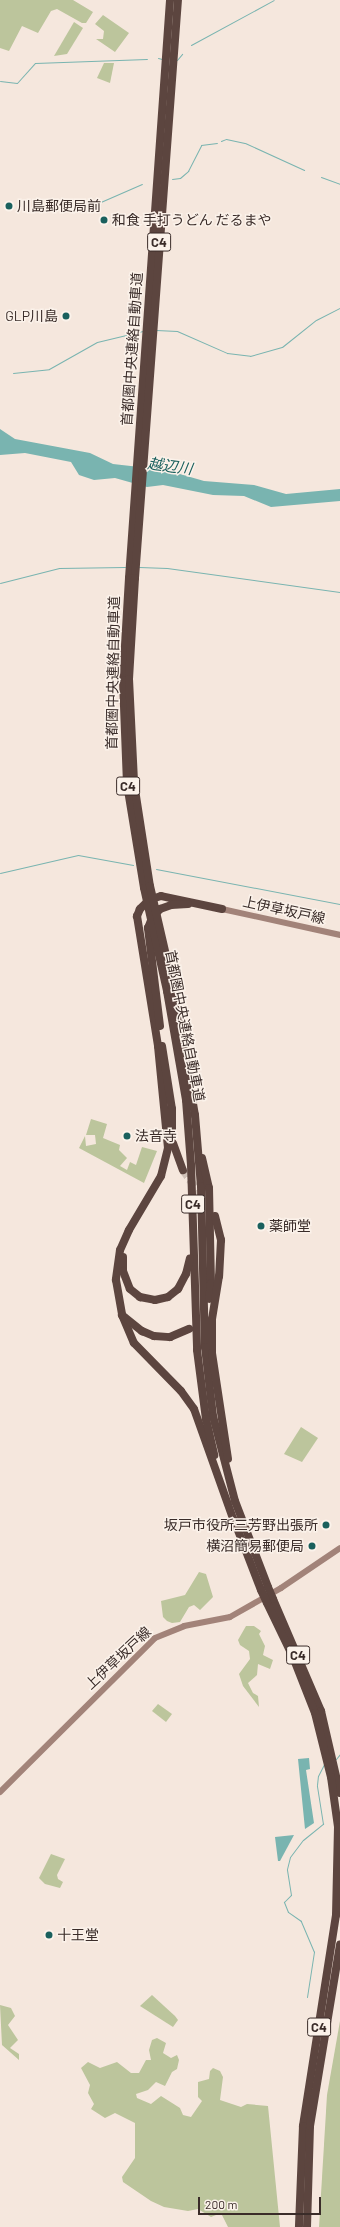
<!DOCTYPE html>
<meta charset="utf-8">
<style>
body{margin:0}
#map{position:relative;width:340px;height:2227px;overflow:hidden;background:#f5e7dd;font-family:Barlow,"Noto Sans JP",sans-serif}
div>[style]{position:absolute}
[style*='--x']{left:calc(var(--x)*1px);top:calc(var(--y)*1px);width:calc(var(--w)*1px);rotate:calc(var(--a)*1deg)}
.green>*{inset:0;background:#bcc59c}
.water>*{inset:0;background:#79b4b0}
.stream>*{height:1px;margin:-0.5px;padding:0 0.5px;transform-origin:0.5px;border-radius:0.5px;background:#79b4b0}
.motorway-tunnel>*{height:8px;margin-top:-4px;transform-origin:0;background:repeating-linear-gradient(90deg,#d0c2b9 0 8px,transparent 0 12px)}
.secondary>*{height:6px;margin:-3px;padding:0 3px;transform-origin:3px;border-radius:3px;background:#a28379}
.motorway>*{height:8px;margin:-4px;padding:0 4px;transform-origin:4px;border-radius:4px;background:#5c453f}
.motorway-bridge>*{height:8px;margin:-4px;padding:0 4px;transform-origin:4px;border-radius:4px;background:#5c453f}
.dots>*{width:11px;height:11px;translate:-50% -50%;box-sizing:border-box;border:2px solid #fbf2ea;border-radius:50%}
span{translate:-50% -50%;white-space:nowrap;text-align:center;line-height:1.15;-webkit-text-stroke:3px #fbf2ea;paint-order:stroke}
.shield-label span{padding:1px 3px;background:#fbf2ea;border:1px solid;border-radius:3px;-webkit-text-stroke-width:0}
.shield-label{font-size:13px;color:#3a2c29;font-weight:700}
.poi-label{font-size:14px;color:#3a2c29}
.left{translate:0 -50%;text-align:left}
.right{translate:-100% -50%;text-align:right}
.street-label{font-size:14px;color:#3a2c29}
.water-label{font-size:15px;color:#1a605d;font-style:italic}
.scale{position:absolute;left:198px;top:2197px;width:123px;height:18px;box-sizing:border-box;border:2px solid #3a2c29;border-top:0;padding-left:5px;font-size:12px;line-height:14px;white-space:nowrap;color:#3a2c29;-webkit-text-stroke:3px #fbf2ea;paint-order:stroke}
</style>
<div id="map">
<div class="green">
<i style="clip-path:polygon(0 0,73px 0,93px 12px,86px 23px,82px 23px,57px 9px,51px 11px,38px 33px,22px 26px,9px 51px,0 48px)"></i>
<i style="clip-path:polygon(103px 15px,129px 33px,115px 52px,96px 39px,103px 39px,104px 31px,95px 24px)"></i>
<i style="clip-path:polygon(74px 22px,83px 28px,67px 54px,54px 56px)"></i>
<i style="clip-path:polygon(104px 63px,114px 63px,110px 83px,97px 78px)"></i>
<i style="clip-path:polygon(91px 1119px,107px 1124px,103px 1138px,120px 1145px,119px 1150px,127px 1158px,120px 1166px,127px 1170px,130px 1162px,136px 1165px,142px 1147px,157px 1151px,144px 1183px,79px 1148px,85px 1136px,86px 1146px,96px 1144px,95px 1135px,86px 1135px)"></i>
<i style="clip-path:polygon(301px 1427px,318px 1438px,302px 1462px,284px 1454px)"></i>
<i style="clip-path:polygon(199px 1572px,206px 1574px,213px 1597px,200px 1610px,194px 1605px,189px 1607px,180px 1622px,172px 1623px,167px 1621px,163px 1617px,161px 1601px,185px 1595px)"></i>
<i style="clip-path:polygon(246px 1626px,254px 1626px,261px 1631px,259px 1634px,265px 1646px,263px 1655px,273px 1660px,270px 1669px,258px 1664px,257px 1675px,248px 1683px,253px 1693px,258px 1696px,259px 1707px,243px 1686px,239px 1674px,250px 1659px,249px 1651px,240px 1645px,238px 1640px)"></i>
<i style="clip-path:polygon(158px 1704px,172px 1714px,166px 1722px,152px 1711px)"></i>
<i style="clip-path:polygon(51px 1854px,65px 1859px,57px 1875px,58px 1879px,63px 1882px,60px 1888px,45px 1884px,39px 1878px)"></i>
<i style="clip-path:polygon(152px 1995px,175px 2016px,178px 2020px,173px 2027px,140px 2006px)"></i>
<i style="clip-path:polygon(0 2005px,11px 2008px,15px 2016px,8px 2025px,18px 2040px,10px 2048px,19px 2054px,19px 2060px,2px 2045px)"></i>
<i style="clip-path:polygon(340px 2021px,340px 2227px,319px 2227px,327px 2095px)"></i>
<i style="clip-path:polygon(157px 2038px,166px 2043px,163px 2053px,171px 2058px,177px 2055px,179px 2060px,177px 2069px,172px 2072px,165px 2086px,156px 2082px,148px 2090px,136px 2094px,137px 2098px,151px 2104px,161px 2096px,180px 2108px,183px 2115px,191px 2117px,202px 2101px,198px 2097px,198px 2082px,209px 2079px,210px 2071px,213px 2068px,220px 2071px,223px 2077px,220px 2100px,241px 2107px,247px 2104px,268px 2106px,280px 2227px,228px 2227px,221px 2213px,211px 2217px,198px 2209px,188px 2211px,164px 2207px,151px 2201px,123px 2182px,122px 2177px,135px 2158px,135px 2123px,115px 2113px,105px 2118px,91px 2109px,94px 2104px,88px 2093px,90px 2085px,81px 2068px,88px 2062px,100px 2068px,117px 2062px,131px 2073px,139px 2073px,146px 2060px,151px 2060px,149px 2050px,152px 2040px)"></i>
</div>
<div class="water">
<i style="clip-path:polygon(0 429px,15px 439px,90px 453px,113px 464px,166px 470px,204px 481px,254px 485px,286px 494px,340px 489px,340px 501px,271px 507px,244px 496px,213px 495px,163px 485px,147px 487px,115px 478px,94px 480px,79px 475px,71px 462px,25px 453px,0 455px)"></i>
<i style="clip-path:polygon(309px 1758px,310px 1769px,306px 1770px,314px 1823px,305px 1829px,298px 1759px)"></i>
<i style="clip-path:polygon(294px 1835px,280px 1861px,278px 1861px,275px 1837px)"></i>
</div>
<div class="stream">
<i style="--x:191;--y:45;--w:94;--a:-28.5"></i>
<i style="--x:158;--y:58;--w:4;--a:14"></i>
<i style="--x:177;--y:60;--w:8;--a:-50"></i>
<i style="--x:0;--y:81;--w:17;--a:7"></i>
<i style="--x:17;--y:83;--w:27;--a:-48"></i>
<i style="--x:35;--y:63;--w:112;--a:-2"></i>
<i style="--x:221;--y:141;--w:5;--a:-22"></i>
<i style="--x:226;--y:139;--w:19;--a:12"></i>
<i style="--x:245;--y:143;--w:65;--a:24.6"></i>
<i style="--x:321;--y:177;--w:20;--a:20"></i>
<i style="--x:172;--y:179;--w:8;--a:-7"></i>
<i style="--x:180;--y:178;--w:11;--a:-41"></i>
<i style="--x:188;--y:171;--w:29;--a:-63"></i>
<i style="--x:201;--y:145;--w:16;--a:-7"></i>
<i style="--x:96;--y:204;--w:50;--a:-23.5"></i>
<i style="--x:156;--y:330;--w:21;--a:3"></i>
<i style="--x:177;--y:331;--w:55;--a:23.7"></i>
<i style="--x:227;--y:353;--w:23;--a:7"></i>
<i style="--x:250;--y:356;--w:33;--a:-16"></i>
<i style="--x:282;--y:347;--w:43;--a:-38.5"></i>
<i style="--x:316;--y:320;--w:27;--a:-27"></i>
<i style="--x:13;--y:373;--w:36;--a:-6"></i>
<i style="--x:49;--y:369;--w:55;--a:-29.4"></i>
<i style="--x:97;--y:342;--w:47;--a:-13.4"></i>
<i style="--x:139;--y:567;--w:28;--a:2"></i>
<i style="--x:167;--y:568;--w:175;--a:7.9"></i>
<i style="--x:0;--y:583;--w:61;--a:-14.3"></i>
<i style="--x:59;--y:568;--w:66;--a:-0.9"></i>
<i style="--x:156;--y:869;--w:187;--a:10.8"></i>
<i style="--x:0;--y:873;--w:80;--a:-13"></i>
<i style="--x:78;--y:855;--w:56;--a:10.3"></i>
<i style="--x:336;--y:1759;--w:6;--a:-51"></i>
<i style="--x:307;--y:1997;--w:46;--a:-81.2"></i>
<i style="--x:314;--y:1952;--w:34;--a:-113"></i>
<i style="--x:301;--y:1921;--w:16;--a:-145"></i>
<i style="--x:288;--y:1912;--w:11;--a:-112"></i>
<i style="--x:284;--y:1902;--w:10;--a:-45"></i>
<i style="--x:291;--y:1895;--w:26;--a:-99"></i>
<i style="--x:287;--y:1869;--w:12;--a:-76"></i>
<i style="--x:290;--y:1857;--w:21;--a:-53"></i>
<i style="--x:303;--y:1840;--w:26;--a:-39"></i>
<i style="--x:323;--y:1824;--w:39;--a:-99"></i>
<i style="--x:317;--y:1785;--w:9;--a:-84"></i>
<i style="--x:318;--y:1776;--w:13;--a:-63"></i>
</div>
<div class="motorway-tunnel">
<i style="--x:183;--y:1170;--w:35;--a:55"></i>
</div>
<div class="secondary">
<i style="--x:222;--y:909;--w:121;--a:12.4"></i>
<i style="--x:0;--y:1792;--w:218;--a:-44.8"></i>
<i style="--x:155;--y:1638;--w:31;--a:-22"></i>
<i style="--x:184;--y:1626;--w:47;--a:-11.1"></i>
<i style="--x:230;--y:1617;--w:59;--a:-29.6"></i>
<i style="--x:281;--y:1588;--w:71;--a:-34.1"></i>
</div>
<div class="motorway">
<i style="--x:129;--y:578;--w:579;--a:-85.94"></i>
<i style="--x:135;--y:578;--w:580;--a:-85.75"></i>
<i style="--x:222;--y:909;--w:62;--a:-168"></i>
<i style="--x:161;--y:896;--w:13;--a:162"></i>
<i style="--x:149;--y:900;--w:13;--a:135"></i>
<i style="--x:140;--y:909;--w:8;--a:113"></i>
<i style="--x:137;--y:916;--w:132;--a:80.8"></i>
<i style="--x:158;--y:1046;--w:102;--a:84.4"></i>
<i style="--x:168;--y:1148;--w:29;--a:104"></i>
<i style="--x:161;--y:1176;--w:63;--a:120.7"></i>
<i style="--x:129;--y:1230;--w:22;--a:114"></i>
<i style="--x:120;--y:1250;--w:30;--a:98"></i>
<i style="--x:116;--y:1280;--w:36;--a:80"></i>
<i style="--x:122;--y:1315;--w:30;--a:67"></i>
<i style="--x:134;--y:1343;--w:67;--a:45.6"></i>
<i style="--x:181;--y:1391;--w:22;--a:54"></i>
<i style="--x:194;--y:1409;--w:122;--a:70.4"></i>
<i style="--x:174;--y:990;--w:127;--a:80.5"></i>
<i style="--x:195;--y:1115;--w:71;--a:85.2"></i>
<i style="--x:201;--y:1186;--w:161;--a:88.6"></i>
<i style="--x:205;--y:1347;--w:69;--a:83.4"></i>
<i style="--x:213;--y:1416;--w:88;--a:75.5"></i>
<i style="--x:235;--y:1501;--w:92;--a:69"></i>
<i style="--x:167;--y:991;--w:111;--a:80.1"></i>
<i style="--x:186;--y:1100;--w:65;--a:85.6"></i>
<i style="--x:191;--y:1165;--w:185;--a:88.1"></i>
<i style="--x:197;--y:1350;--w:70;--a:82.6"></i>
<i style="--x:206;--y:1419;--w:37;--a:77"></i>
<i style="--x:160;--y:1026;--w:99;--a:-97"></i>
<i style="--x:148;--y:928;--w:11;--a:-68"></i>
<i style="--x:152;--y:918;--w:12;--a:-48"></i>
<i style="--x:160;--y:909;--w:12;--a:-20"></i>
<i style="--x:171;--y:905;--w:17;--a:-3"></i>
<i style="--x:162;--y:1046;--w:64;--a:81"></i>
<i style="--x:172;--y:1109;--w:24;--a:90"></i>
<i style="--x:173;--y:1143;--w:29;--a:70"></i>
<i style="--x:202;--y:1158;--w:31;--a:77"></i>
<i style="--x:209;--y:1188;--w:95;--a:88.8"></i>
<i style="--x:211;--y:1283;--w:16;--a:97"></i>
<i style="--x:215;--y:1216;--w:25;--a:76"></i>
<i style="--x:221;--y:1240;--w:36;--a:93"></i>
<i style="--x:219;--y:1276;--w:44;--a:99.2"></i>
<i style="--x:212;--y:1319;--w:34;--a:90"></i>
<i style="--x:212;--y:1353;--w:107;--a:81.4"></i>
<i style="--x:123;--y:1257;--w:14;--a:90"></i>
<i style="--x:123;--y:1271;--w:19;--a:69"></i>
<i style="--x:130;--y:1289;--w:13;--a:39"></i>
<i style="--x:140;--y:1297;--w:15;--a:11"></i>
<i style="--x:155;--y:1300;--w:13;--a:-13"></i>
<i style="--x:168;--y:1297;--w:13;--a:-39"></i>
<i style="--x:178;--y:1289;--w:17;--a:-62"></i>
<i style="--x:186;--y:1274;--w:16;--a:-76"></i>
<i style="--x:122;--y:1315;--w:26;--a:39"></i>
<i style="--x:142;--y:1331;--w:13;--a:23"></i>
<i style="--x:154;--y:1336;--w:16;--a:4"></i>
<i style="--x:170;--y:1337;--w:21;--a:-23"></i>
<i style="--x:234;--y:1520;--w:75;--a:68.9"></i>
<i style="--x:273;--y:1599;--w:122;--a:66.8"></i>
<i style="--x:321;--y:1711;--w:84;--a:77"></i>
<i style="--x:267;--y:1603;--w:60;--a:64.3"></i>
<i style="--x:293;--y:1657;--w:60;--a:68.6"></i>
<i style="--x:315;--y:1713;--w:66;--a:76"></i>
<i style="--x:331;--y:1777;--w:50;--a:82"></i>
<i style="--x:338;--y:1827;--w:88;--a:91.3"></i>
<i style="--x:336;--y:1915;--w:214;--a:98.9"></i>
<i style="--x:303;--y:2126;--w:101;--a:92.3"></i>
<i style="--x:307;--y:2227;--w:101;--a:-88.3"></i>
<i style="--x:310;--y:2126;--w:184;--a:-80.6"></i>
</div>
<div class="motorway-bridge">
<i style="--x:129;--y:578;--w:102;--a:93.4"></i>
<i style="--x:123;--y:680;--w:104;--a:87.8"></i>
<i style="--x:127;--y:784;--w:105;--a:80.7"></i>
<i style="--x:144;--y:888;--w:106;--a:77.4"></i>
<i style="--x:135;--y:578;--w:101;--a:93.4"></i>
<i style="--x:129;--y:679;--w:104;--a:87.2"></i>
<i style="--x:134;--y:783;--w:104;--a:81.2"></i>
<i style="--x:150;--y:886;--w:107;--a:77"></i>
<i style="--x:268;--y:1587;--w:13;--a:67"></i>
<i style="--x:261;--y:1590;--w:14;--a:65"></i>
</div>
<div class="dots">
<i style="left:9px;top:206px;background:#1a605d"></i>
<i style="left:104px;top:220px;background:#1a605d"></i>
<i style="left:66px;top:316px;background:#1a605d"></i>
<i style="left:127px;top:1136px;background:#1a605d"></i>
<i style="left:261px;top:1226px;background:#1a605d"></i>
<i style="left:326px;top:1525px;background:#1a605d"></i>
<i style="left:312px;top:1546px;background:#1a605d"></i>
<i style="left:49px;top:1935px;background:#1a605d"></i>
</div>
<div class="shield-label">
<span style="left:159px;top:242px">C4</span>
<span style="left:128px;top:786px">C4</span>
<span style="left:193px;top:1204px">C4</span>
<span style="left:298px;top:1655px">C4</span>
<span style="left:319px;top:2027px">C4</span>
</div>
<div class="poi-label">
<span class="left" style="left:17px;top:206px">川島郵便局前</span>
<span class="left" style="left:112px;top:220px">和食 手打うどん だるまや</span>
<span class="right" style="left:58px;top:316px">GLP川島</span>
<span class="left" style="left:135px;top:1136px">法音寺</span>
<span class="left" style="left:269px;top:1226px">薬師堂</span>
<span class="right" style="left:318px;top:1525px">坂戸市役所三芳野出張所</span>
<span class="right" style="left:304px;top:1546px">横沼簡易郵便局</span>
<span class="left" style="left:57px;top:1935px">十王堂</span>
</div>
<div class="street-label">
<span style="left:132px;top:349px;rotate:-86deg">首都圏中央連絡自動車道</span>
<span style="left:113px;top:673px;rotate:-89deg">首都圏中央連絡自動車道</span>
<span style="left:284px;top:910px;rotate:12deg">上伊草坂戸線</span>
<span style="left:185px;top:1026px;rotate:79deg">首都圏中央連絡自動車道</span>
<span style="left:118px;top:1658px;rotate:-43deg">上伊草坂戸線</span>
</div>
<div class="water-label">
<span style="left:170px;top:466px;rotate:8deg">越辺川</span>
</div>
<div class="scale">200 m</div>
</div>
